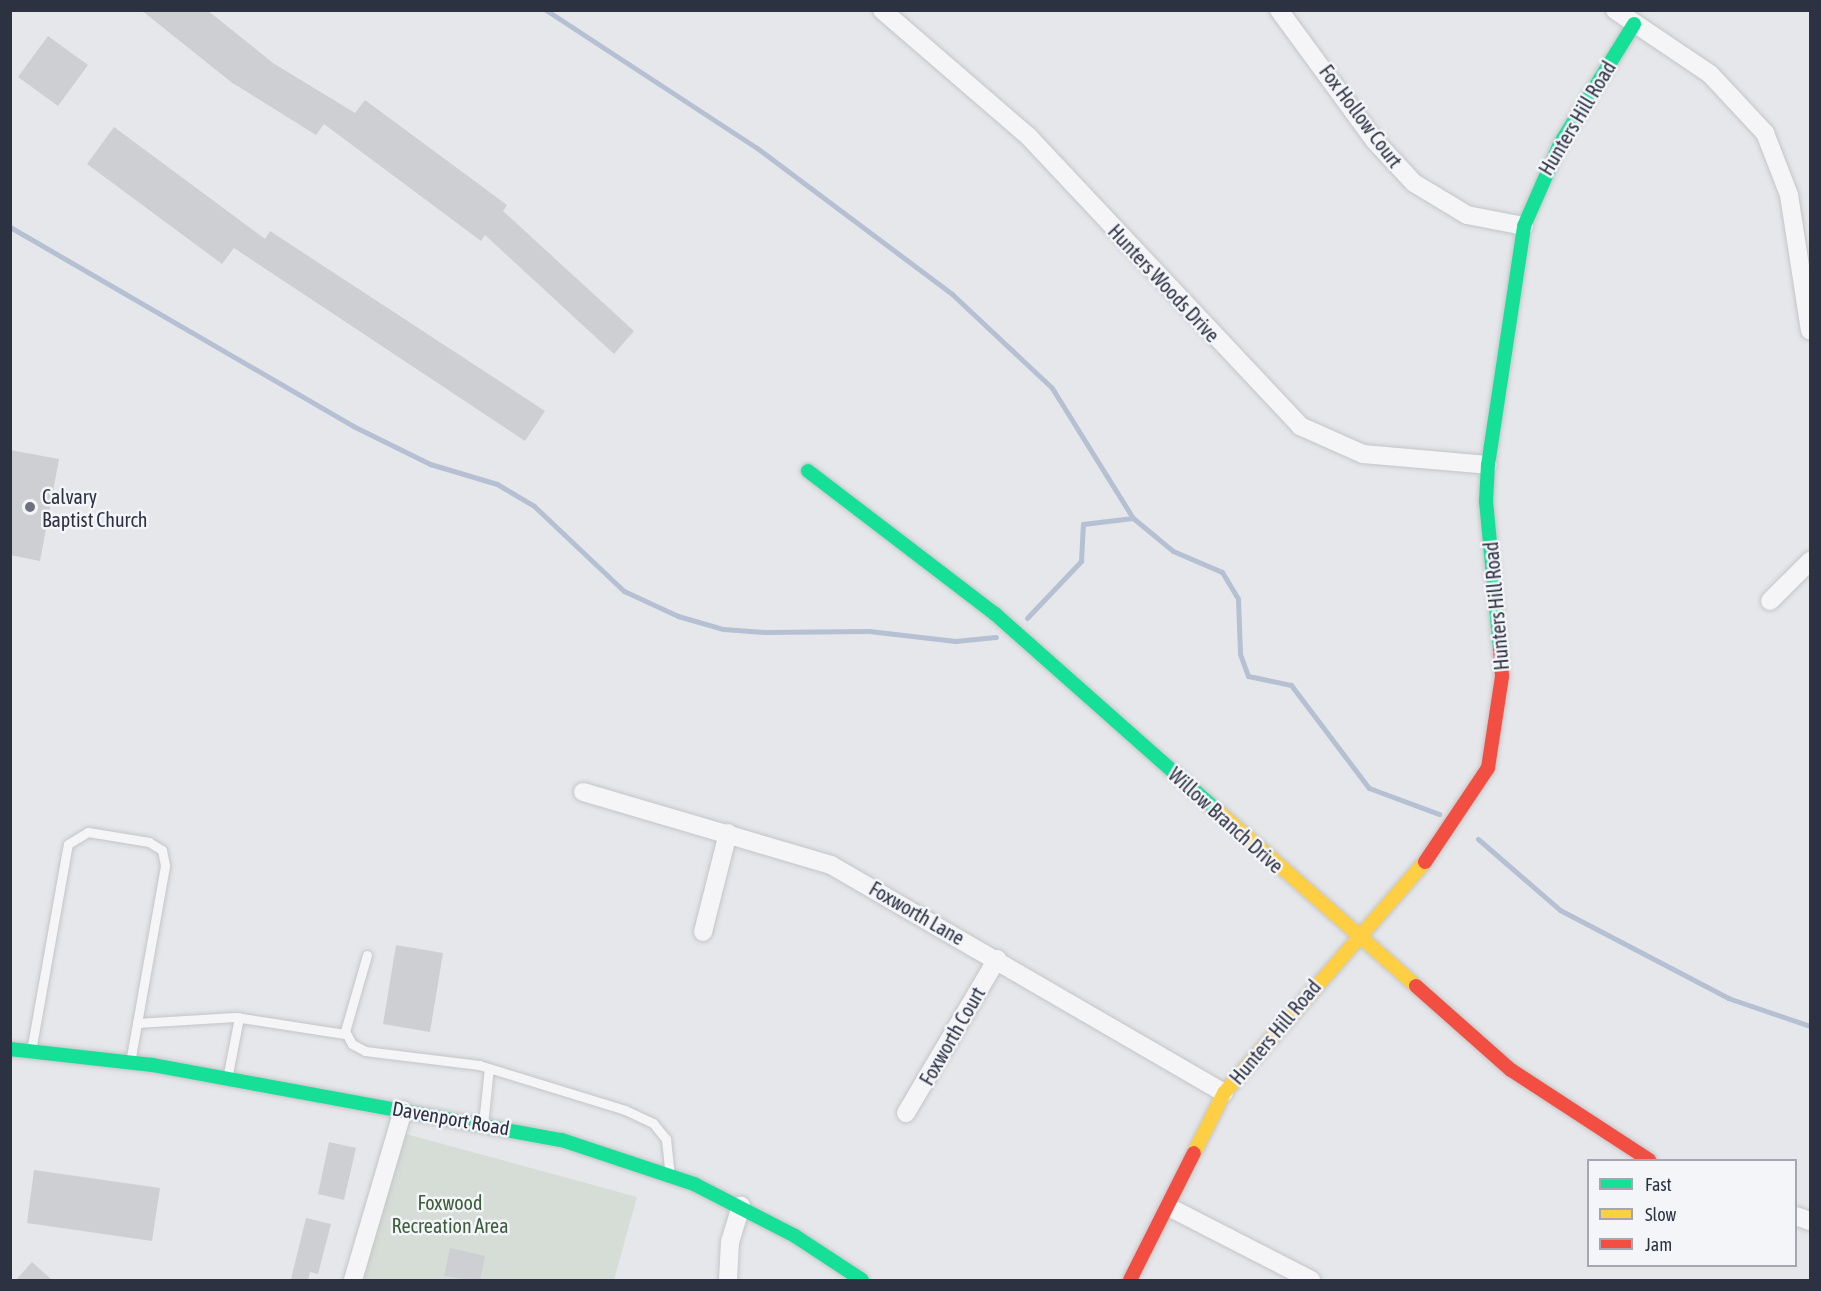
<!DOCTYPE html>
<style>
body{margin:0}
#map{position:relative;width:1821px;height:1291px;overflow:hidden;background:#e6e7ea;font-family:"Asap Condensed",sans-serif}
div>[style]{position:absolute}
[style*='--x']{left:calc(var(--x)*1px);top:calc(var(--y)*1px);width:calc(var(--w)*1px);rotate:calc(var(--a)*1deg)}
.green>*{inset:0;background:#d6ddd6}
.stream>*{height:5px;margin:-2.5px;padding:0 2.5px;transform-origin:2.5px;border-radius:2.5px;background:#b6c0d3}
.building>*{inset:0;background:#cecfd2}
.roads{filter:drop-shadow(0 0 2px #c4c5c8) drop-shadow(0 0 2px #c4c5c8)}
.lane>*{height:9px;margin:-4.5px;padding:0 4.5px;transform-origin:4.5px;border-radius:4.5px;background:#f5f5f7}
.street>*{height:18px;margin:-9px;padding:0 9px;transform-origin:9px;border-radius:9px;background:#f5f5f7}
.fast>*{height:14px;margin:-7px;padding:0 7px;transform-origin:7px;border-radius:7px;background:#16e098}
.slow>*{height:14px;margin:-7px;padding:0 7px;transform-origin:7px;border-radius:7px;background:#ffcf43}
.jam>*{height:14px;margin:-7px;padding:0 7px;transform-origin:7px;border-radius:7px;background:#f24e42}
.dots>*{width:16px;height:16px;translate:-50% -50%;box-sizing:border-box;border:3px solid #f4f5f9;border-radius:50%}
span{translate:-50% -50%;white-space:nowrap;text-align:center;line-height:1.15;-webkit-text-stroke:5px #f4f5f9;paint-order:stroke}
.street-label{font-size:20px;color:#2d3243}
.poi-label{font-size:20px;color:#2d3243}
.left{translate:0 -50%;text-align:left}
.park-label{font-size:20px;color:#3d5e3b}
.frame{position:absolute;inset:0;border:12px solid #2d3243;pointer-events:none}
.legend{position:absolute;left:1587px;top:1159px;width:210px;height:108px;box-sizing:border-box;background:#f4f5f9;border:2px solid #a4a7b0;margin:0;padding:8px 10px;list-style:none;font-size:18px;color:#2d3243}
.legend li{display:flex;align-items:center;gap:12px;height:30px}
.legend b{width:30px;border:2px solid #a4a7b0}
</style>
<div id="map">
<div class="green">
<i style="clip-path:polygon(406px 1134px,637px 1197px,614px 1280px,362px 1280px)"></i>
</div>
<div class="stream">
<i style="--x:546;--y:10;--w:252;--a:33.2"></i>
<i style="--x:757;--y:148;--w:244;--a:36.8"></i>
<i style="--x:952;--y:294;--w:137;--a:43.2"></i>
<i style="--x:1052;--y:388;--w:153;--a:58.1"></i>
<i style="--x:1133;--y:518;--w:52;--a:39.5"></i>
<i style="--x:1173;--y:551;--w:53;--a:23.2"></i>
<i style="--x:1222;--y:572;--w:31;--a:59"></i>
<i style="--x:1238;--y:599;--w:55;--a:87.9"></i>
<i style="--x:1240;--y:654;--w:23;--a:70"></i>
<i style="--x:1248;--y:676;--w:44;--a:11.8"></i>
<i style="--x:1291;--y:685;--w:129;--a:52.9"></i>
<i style="--x:1369;--y:788;--w:75;--a:20.4"></i>
<i style="--x:10;--y:227;--w:397;--a:30.1"></i>
<i style="--x:353;--y:426;--w:86;--a:26.3"></i>
<i style="--x:430;--y:464;--w:70;--a:16.6"></i>
<i style="--x:497;--y:484;--w:43;--a:30.7"></i>
<i style="--x:534;--y:506;--w:124;--a:43.4"></i>
<i style="--x:624;--y:591;--w:60;--a:24.8"></i>
<i style="--x:678;--y:616;--w:47;--a:16.1"></i>
<i style="--x:723;--y:629;--w:42;--a:4.1"></i>
<i style="--x:765;--y:632;--w:104;--a:-0.6"></i>
<i style="--x:869;--y:631;--w:87;--a:6.6"></i>
<i style="--x:955;--y:641;--w:41;--a:-5.6"></i>
<i style="--x:1027;--y:618;--w:79;--a:-46.5"></i>
<i style="--x:1081;--y:561;--w:37;--a:-87"></i>
<i style="--x:1083;--y:524;--w:50;--a:-6.8"></i>
<i style="--x:1478;--y:839;--w:108;--a:40.9"></i>
<i style="--x:1560;--y:910;--w:190;--a:27.6"></i>
<i style="--x:1728;--y:998;--w:87;--a:18.9"></i>
</div>
<div class="building">
<i style="clip-path:polygon(141px 10px,207px 10px,273px 63px,355px 113px,365px 100px,507px 205px,503px 211px,634px 331px,614px 354px,485px 235px,481px 241px,324px 124px,316px 135px,231px 82px)"></i>
<i style="clip-path:polygon(48px 36px,88px 65px,58px 106px,18px 77px)"></i>
<i style="clip-path:polygon(114px 127px,265px 239px,270px 231px,545px 411px,525px 441px,234px 248px,222px 264px,87px 164px)"></i>
<i style="clip-path:polygon(10px 450px,59px 459px,40px 561px,10px 555px)"></i>
<i style="clip-path:polygon(396px 945px,443px 953px,430px 1032px,383px 1024px)"></i>
<i style="clip-path:polygon(329px 1142px,356px 1148px,344px 1200px,318px 1194px)"></i>
<i style="clip-path:polygon(34px 1170px,160px 1188px,152px 1241px,27px 1223px)"></i>
<i style="clip-path:polygon(306px 1218px,331px 1224px,318px 1274px,310px 1272px,308px 1281px,299px 1281px,291px 1279px)"></i>
<i style="clip-path:polygon(450px 1248px,485px 1256px,480px 1281px,444px 1276px)"></i>
<i style="clip-path:polygon(32px 1262px,53px 1281px,15px 1281px)"></i>
</div>
<div class="roads">
<div class="lane">
<i style="--x:367;--y:955;--w:79;--a:106.1"></i>
<i style="--x:345;--y:1031;--w:15;--a:62"></i>
<i style="--x:352;--y:1044;--w:15;--a:28"></i>
<i style="--x:365;--y:1051;--w:115;--a:7"></i>
<i style="--x:479;--y:1065;--w:153;--a:17.1"></i>
<i style="--x:625;--y:1110;--w:31;--a:25"></i>
<i style="--x:653;--y:1123;--w:21;--a:51"></i>
<i style="--x:666;--y:1139;--w:36;--a:84"></i>
<i style="--x:137;--y:1023;--w:98;--a:-3.5"></i>
<i style="--x:235;--y:1017;--w:111;--a:8.8"></i>
<i style="--x:31;--y:1051;--w:210;--a:-79.9"></i>
<i style="--x:68;--y:844;--w:23;--a:-31"></i>
<i style="--x:88;--y:832;--w:62;--a:9.3"></i>
<i style="--x:149;--y:842;--w:15;--a:32"></i>
<i style="--x:162;--y:850;--w:16;--a:79"></i>
<i style="--x:165;--y:866;--w:199;--a:100.1"></i>
<i style="--x:227;--y:1079;--w:63;--a:-79"></i>
<i style="--x:483;--y:1124;--w:56;--a:-83.9"></i>
</div>
<div class="street">
<i style="--x:882;--y:10;--w:193;--a:40.8"></i>
<i style="--x:1028;--y:136;--w:398;--a:46.8"></i>
<i style="--x:1300;--y:426;--w:69;--a:24"></i>
<i style="--x:1363;--y:454;--w:125;--a:5"></i>
<i style="--x:1279;--y:10;--w:162;--a:53.8"></i>
<i style="--x:1375;--y:141;--w:57;--a:47.1"></i>
<i style="--x:1414;--y:183;--w:62;--a:31.1"></i>
<i style="--x:1467;--y:215;--w:58;--a:10.9"></i>
<i style="--x:1615;--y:10;--w:115;--a:34"></i>
<i style="--x:1710;--y:74;--w:81;--a:47"></i>
<i style="--x:1765;--y:133;--w:66;--a:68.8"></i>
<i style="--x:1789;--y:195;--w:137;--a:81.2"></i>
<i style="--x:1770;--y:601;--w:57;--a:-45"></i>
<i style="--x:583;--y:792;--w:259;--a:16.4"></i>
<i style="--x:831;--y:865;--w:454;--a:30.1"></i>
<i style="--x:703;--y:932;--w:102;--a:-75.8"></i>
<i style="--x:906;--y:1113;--w:179;--a:-59.4"></i>
<i style="--x:1169;--y:1207;--w:160;--a:27.2"></i>
<i style="--x:1796;--y:1216;--w:15;--a:20"></i>
<i style="--x:353;--y:1280;--w:177;--a:-73.6"></i>
<i style="--x:728;--y:1280;--w:38;--a:-87"></i>
<i style="--x:730;--y:1242;--w:38;--a:-73"></i>
</div>
<div class="fast">
<i style="--x:808;--y:471;--w:235;--a:37.4"></i>
<i style="--x:995;--y:614;--w:300;--a:41.5"></i>
<i style="--x:1500;--y:649;--w:148;--a:-95.4"></i>
<i style="--x:1486;--y:502;--w:37;--a:-87"></i>
<i style="--x:1488;--y:465;--w:242;--a:-81.4"></i>
<i style="--x:1524;--y:226;--w:90;--a:-66.3"></i>
<i style="--x:1560;--y:144;--w:141;--a:-58.3"></i>
<i style="--x:10;--y:1049;--w:143;--a:6.4"></i>
<i style="--x:152;--y:1065;--w:417;--a:10.4"></i>
<i style="--x:562;--y:1140;--w:139;--a:18.4"></i>
<i style="--x:694;--y:1184;--w:114;--a:27.2"></i>
<i style="--x:795;--y:1236;--w:80;--a:33.3"></i>
</div>
<div class="slow">
<i style="--x:1220;--y:813;--w:261;--a:41.4"></i>
<i style="--x:1194;--y:1153;--w:67;--a:-63.4"></i>
<i style="--x:1224;--y:1093;--w:306;--a:-49"></i>
</div>
<div class="jam">
<i style="--x:1425;--y:862;--w:113;--a:-56.2"></i>
<i style="--x:1488;--y:768;--w:93;--a:-81.3"></i>
<i style="--x:1502;--y:676;--w:27;--a:-94"></i>
<i style="--x:1416;--y:986;--w:127;--a:41.5"></i>
<i style="--x:1511;--y:1070;--w:165;--a:33.1"></i>
<i style="--x:1130;--y:1280;--w:142;--a:-63.3"></i>
</div>
</div>
<div class="dots">
<i style="left:30px;top:507px;background:#6e717d"></i>
</div>
<div class="street-label">
<span style="left:1361px;top:116px;rotate:53deg">Fox Hollow Court</span>
<span style="left:1577px;top:118px;rotate:-59deg">Hunters Hill Road</span>
<span style="left:1164px;top:283px;rotate:47deg">Hunters Woods Drive</span>
<span style="left:1496px;top:606px;rotate:-95deg">Hunters Hill Road</span>
<span style="left:1226px;top:820px;rotate:42deg">Willow Branch Drive</span>
<span style="left:917px;top:913px;rotate:30deg">Foxworth Lane</span>
<span style="left:1275px;top:1032px;rotate:-50deg">Hunters Hill Road</span>
<span style="left:952px;top:1036px;rotate:-60deg">Foxworth Court</span>
<span style="left:451px;top:1118px;rotate:10deg">Davenport Road</span>
</div>
<div class="poi-label">
<span class="left" style="left:42px;top:508px">Calvary<br>Baptist Church</span>
</div>
<div class="park-label">
<span style="left:450px;top:1214px">Foxwood<br>Recreation Area</span>
</div>
<div class="frame"></div>
<ul class="legend">
<li><b style="height:8px;background:#16e098"></b>Fast</li>
<li><b style="height:8px;background:#ffcf43"></b>Slow</li>
<li><b style="height:8px;background:#f24e42"></b>Jam</li>
</ul>
</div>
